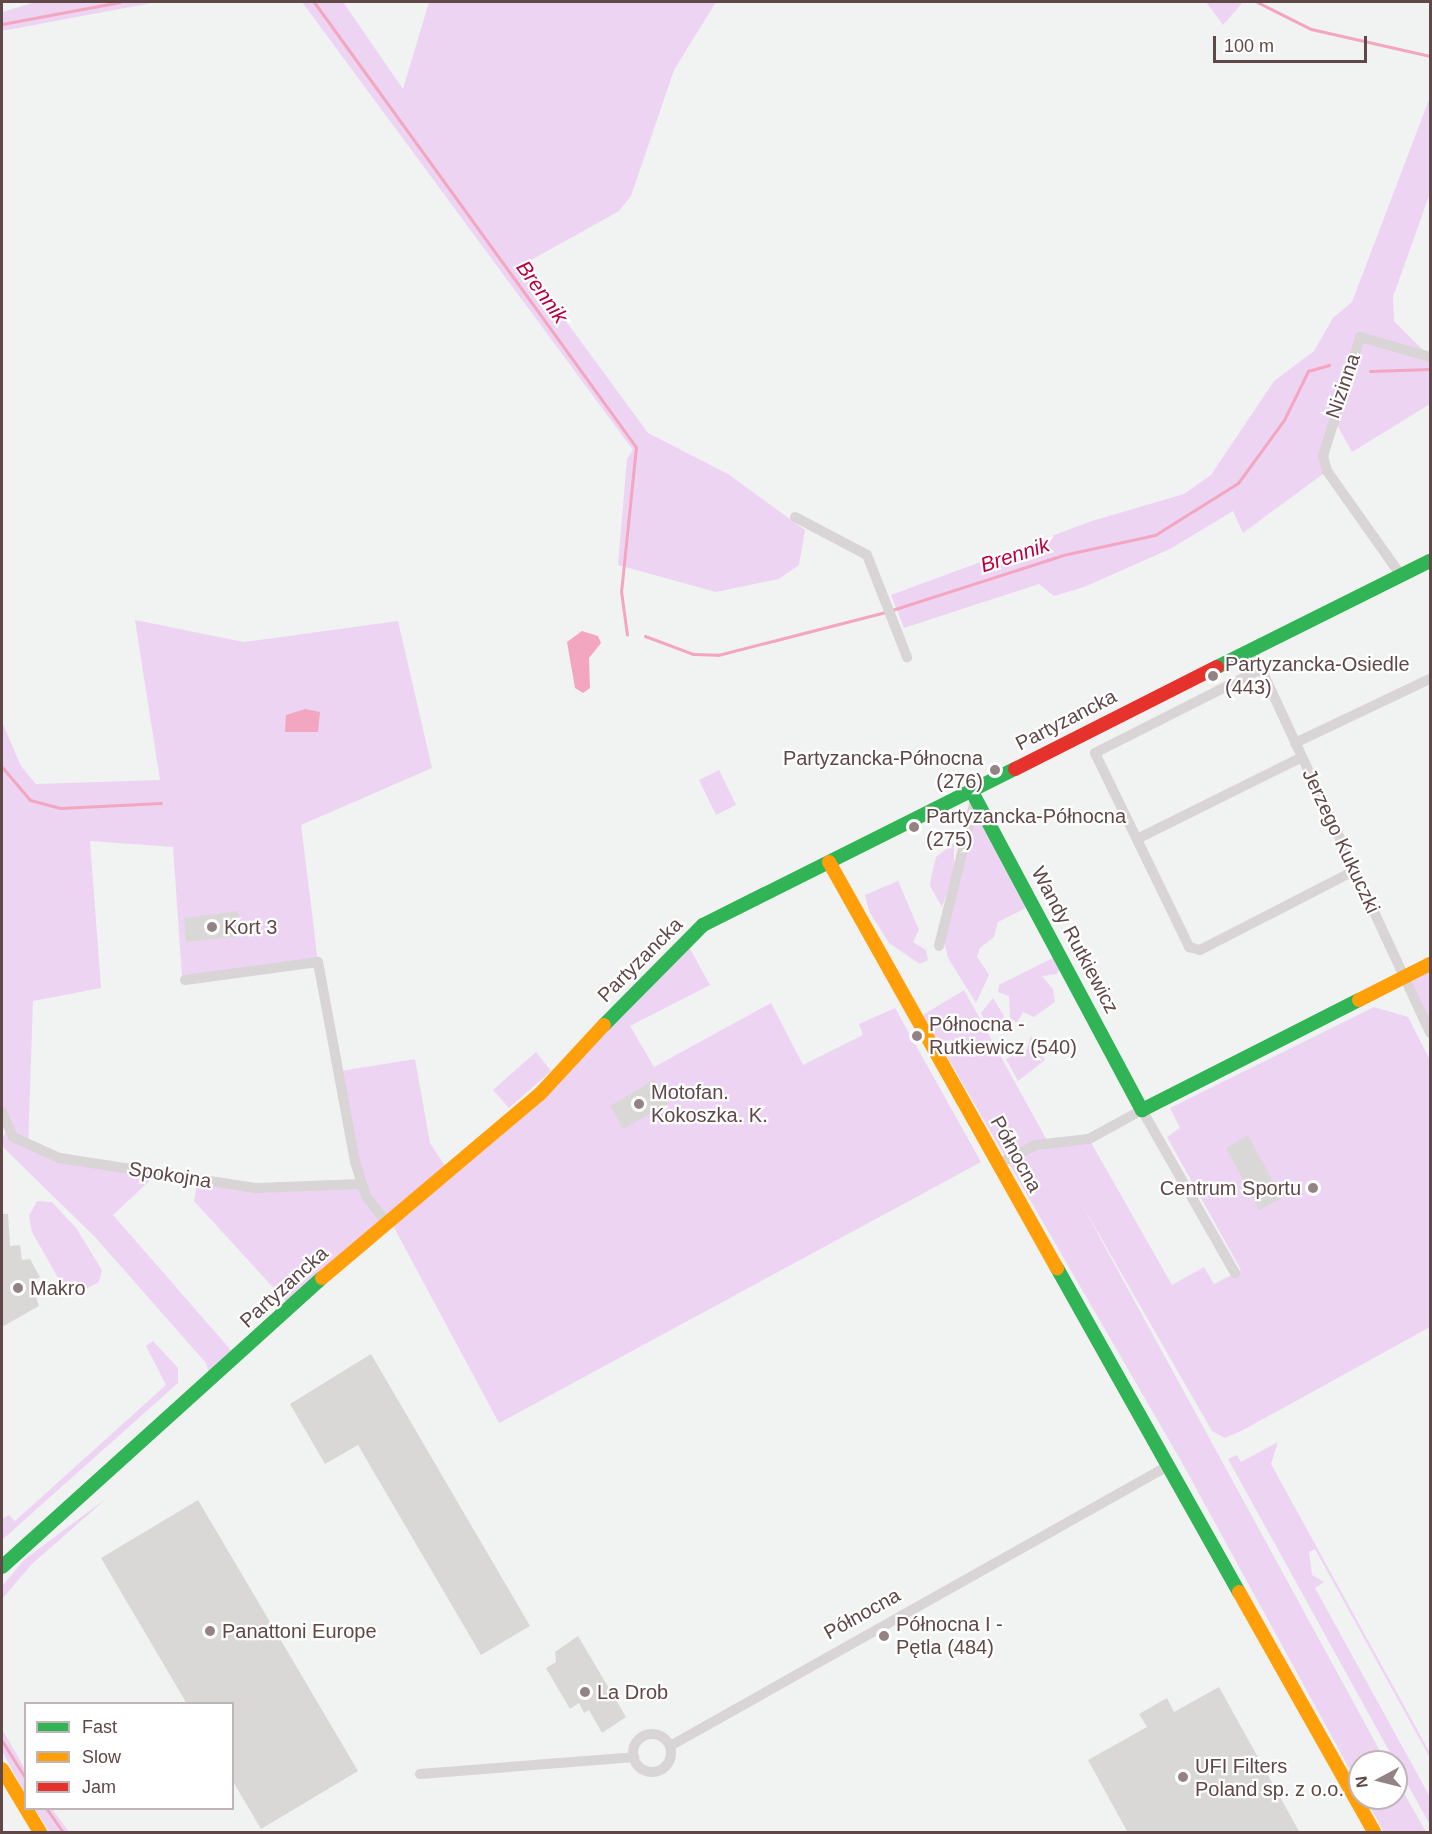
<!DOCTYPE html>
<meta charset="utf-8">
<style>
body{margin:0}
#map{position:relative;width:1432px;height:1834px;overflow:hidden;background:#f1f2f2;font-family:Helvetica,sans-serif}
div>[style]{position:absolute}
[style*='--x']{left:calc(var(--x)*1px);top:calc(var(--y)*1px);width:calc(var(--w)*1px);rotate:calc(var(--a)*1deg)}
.green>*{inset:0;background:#eed4f3}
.water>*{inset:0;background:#f3a6c0}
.stream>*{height:3px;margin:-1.5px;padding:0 1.5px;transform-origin:1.5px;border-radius:1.5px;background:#f3a6c0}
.building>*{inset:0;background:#dad8d7}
.street>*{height:10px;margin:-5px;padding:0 5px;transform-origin:5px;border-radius:5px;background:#d9d4d5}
.street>.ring{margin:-5px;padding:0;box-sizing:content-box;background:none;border:10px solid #d9d4d5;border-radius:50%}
.fast>*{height:14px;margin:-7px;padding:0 7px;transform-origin:7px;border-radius:7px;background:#30b455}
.slow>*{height:14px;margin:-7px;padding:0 7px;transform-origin:7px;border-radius:7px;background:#ff9f0a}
.jam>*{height:14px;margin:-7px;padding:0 7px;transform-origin:7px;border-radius:7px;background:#e5322d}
.dots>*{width:16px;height:16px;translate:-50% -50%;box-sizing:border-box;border:3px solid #fff;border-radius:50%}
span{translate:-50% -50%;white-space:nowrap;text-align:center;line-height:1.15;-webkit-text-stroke:4.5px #fff;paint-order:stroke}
.street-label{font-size:20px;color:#604748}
.poi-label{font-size:20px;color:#604748}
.left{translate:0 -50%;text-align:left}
.right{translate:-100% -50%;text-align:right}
.water-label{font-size:21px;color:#ba003c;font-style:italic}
.frame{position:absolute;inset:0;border:3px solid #604748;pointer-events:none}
.legend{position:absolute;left:24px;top:1702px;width:210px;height:108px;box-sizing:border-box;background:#fff;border:2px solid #bfb5b6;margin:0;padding:8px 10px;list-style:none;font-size:18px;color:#604748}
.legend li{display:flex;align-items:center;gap:12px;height:30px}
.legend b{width:30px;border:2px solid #bfb5b6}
.north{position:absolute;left:1348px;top:1750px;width:60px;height:60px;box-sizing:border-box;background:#fff;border:2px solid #bfb5b6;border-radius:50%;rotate:263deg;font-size:16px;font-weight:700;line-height:24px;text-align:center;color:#604748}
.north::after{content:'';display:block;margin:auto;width:21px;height:27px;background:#938384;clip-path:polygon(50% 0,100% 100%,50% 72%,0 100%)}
.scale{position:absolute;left:1213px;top:36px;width:154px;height:27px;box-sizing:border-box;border:3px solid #604748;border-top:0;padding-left:8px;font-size:18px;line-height:21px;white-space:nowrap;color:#604748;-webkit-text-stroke:4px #fff;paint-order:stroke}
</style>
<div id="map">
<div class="green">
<i style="clip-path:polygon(36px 2px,157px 2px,2px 31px,2px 12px)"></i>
<i style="clip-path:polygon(302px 2px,343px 2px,403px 89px,429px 2px,716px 2px,674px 70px,631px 196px,619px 211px,524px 264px,648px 433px,728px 474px,805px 530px,799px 565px,779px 579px,716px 592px,618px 565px,627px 459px,633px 450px)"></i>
<i style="clip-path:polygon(1206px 2px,1243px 2px,1223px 25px)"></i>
<i style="clip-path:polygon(1430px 97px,1430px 193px,1393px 297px,1394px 321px,1430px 357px,1430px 404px,1352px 452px,1332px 416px,1327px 471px,1243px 533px,1233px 511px,1170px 549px,1084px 587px,1054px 596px,1039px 584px,904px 628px,891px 595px,1092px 521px,1184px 494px,1211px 475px,1274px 381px,1314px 351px,1333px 318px,1352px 302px)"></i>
<i style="clip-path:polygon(135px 620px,244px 642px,398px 621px,432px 768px,301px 825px,318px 962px,182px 976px,173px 847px,90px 841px,101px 988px,33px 1001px,28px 1147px,160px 1171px,113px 1215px,236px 1356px,211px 1380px,206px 1363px,95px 1237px,4px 1148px,2px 1138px,7px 1131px,2px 1112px,2px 722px,21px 766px,36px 784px,160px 780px)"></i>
<i style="clip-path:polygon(719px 770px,736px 805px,716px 815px,699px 780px)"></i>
<i style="clip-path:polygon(978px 810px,1026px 908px,998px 922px,994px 937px,980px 948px,977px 957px,989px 975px,976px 1003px,948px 958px,944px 941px)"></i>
<i style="clip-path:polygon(954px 843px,954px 873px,942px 907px,930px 886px,932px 873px,936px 857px)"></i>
<i style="clip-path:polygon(898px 881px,919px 930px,913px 942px,926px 950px,928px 960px,920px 964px,889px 943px,869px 911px,865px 895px)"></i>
<i style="clip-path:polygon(685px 940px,710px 985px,630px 1026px,654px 1067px,771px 1003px,803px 1065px,863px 1035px,859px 1024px,895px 1008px,981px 1162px,499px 1423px,390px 1220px,291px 1307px,194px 1201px,198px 1179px,242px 1186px,361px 1184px,335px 1072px,415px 1059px,430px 1143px,447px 1169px,540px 1094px)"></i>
<i style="clip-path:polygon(1053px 958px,1061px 966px,1057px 974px,1042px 976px,1053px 989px,1055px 1002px,1034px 1017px,1023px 1012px,1017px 1023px,1010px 1018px,1009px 996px,998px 992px,999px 985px)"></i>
<i style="clip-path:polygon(1430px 964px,1430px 1033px,1404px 977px)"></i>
<i style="clip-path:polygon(964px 990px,1049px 1144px,1089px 1139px,1172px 1285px,1204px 1267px,1214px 1284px,1241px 1270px,1167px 1137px,1180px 1128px,1170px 1108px,1374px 1007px,1408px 1017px,1430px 1060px,1430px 1327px,1243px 1430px,1225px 1438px,1212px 1431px,1081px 1203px,1386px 1762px,1360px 1762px,1360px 1788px,1180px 1459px,923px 1015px)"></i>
<i style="clip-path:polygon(993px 998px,1004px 1016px,1002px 1022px,987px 1024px,981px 1013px)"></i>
<i style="clip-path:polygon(1031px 1036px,1045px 1060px,1018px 1081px,1006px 1059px,1027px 1049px)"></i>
<i style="clip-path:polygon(536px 1052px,551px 1071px,509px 1108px,493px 1090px)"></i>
<i style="clip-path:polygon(37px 1201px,52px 1202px,76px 1228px,102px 1270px,99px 1282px,75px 1295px,65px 1290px,32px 1232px,29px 1216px)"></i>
<i style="clip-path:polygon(153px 1341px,178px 1368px,178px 1383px,2px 1540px,2px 1519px,9px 1515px,15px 1521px,166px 1385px,146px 1346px)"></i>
<i style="clip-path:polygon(1278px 1442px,1271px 1464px,1430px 1753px,1430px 1758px,1315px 1549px,1309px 1552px,1312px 1575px,1324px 1582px,1315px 1588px,1430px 1797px,1430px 1825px,1228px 1459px,1237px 1455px,1241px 1462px)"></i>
<i style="clip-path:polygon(107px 1498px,32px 1564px,2px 1599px,2px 1586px,25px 1559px)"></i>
<i style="clip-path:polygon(2px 1729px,25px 1769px,25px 1793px,2px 1751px)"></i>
<i style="clip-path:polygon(1396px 1779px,1426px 1832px,1384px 1832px,1365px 1798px,1396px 1798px)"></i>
<i style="clip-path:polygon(35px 1809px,52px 1809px,69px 1832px,50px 1832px)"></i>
</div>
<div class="water">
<i style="clip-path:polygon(582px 631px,598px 636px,601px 643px,589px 658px,590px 688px,583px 693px,575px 688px,567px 642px)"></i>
<i style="clip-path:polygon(305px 709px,320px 712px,318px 732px,285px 732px,286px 715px)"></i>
</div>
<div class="stream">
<i style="--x:314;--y:2;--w:549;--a:54.11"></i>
<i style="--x:636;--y:447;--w:145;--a:95.9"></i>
<i style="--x:621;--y:591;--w:44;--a:82.2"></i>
<i style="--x:1257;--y:2;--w:60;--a:26.6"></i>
<i style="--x:1311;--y:29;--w:122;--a:12.8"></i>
<i style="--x:2;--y:24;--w:120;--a:-10.6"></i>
<i style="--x:1370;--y:371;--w:60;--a:-1.9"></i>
<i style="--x:892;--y:610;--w:180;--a:-17.8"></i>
<i style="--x:1063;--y:555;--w:94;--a:-12.3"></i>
<i style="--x:1155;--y:535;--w:98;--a:-32.1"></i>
<i style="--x:1238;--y:483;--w:78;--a:-53.9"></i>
<i style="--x:1284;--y:420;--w:55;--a:-63.9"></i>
<i style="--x:1308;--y:371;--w:22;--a:-16"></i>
<i style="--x:645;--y:636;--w:51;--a:20.6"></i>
<i style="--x:693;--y:654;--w:25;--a:2"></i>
<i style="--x:718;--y:655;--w:173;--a:-14.4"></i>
<i style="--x:2;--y:767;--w:43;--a:49.7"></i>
<i style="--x:30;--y:800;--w:31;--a:15"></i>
<i style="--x:60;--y:808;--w:101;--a:-2.8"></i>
<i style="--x:2;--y:1741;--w:45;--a:57.7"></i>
<i style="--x:46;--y:1808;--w:29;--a:55"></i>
</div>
<div class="building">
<i style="clip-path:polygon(238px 911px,241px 936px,186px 942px,184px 918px)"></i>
<i style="clip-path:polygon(655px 1079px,669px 1103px,623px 1129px,610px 1106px)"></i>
<i style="clip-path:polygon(1248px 1135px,1282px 1198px,1259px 1210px,1226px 1148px)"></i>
<i style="clip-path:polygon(2px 1214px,8px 1214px,10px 1246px,20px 1245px,22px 1260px,30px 1259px,40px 1277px,31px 1282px,39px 1306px,2px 1327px)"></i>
<i style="clip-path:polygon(371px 1354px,530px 1626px,481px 1655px,358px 1445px,325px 1464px,290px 1404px)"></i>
<i style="clip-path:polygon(198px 1500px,358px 1771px,261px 1829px,232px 1780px,232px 1704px,187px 1704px,101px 1558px)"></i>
<i style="clip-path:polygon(578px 1636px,626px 1717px,602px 1733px,589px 1710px,584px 1713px,579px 1703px,570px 1709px,546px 1668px,556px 1662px,555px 1652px)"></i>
<i style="clip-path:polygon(1219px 1687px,1300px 1833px,1128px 1833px,1088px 1760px,1147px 1727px,1139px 1714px,1167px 1698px,1174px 1712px)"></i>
</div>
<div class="street">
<i style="--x:795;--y:517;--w:81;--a:27.8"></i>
<i style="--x:867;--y:555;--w:110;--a:68.6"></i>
<i style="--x:1400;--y:574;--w:126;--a:-125.3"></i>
<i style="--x:1327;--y:471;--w:16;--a:-105"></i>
<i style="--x:1323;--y:456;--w:125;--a:-72.7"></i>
<i style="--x:1360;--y:337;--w:73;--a:15.9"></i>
<i style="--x:1252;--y:649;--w:423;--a:65.1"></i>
<i style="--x:1261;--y:669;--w:186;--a:153.2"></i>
<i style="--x:1095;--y:753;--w:216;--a:64.1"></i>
<i style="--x:1189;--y:947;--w:11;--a:15"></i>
<i style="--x:1200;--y:950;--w:173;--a:-27.2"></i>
<i style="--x:1295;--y:743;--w:149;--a:-25.4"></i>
<i style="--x:1137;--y:839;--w:184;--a:-26.4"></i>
<i style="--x:939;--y:946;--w:150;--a:-76.1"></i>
<i style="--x:185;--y:980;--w:134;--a:-7.7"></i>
<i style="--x:318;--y:962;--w:203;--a:79.5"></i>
<i style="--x:355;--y:1162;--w:36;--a:72"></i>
<i style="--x:366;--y:1196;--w:34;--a:52"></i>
<i style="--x:2;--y:1112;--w:27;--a:66"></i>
<i style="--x:13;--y:1137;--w:51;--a:24.5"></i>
<i style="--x:59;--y:1158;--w:199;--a:8.7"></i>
<i style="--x:256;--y:1188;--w:106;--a:-2.2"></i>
<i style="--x:998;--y:1164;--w:42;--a:-26.6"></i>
<i style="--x:1036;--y:1145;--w:53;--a:-6.5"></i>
<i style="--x:1089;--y:1139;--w:60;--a:-28.7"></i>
<i style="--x:1142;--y:1110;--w:188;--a:60.3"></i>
<i class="ring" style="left:633px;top:1734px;width:28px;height:28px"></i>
<i style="--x:670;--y:1746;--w:571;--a:-29.35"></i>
<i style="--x:420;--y:1774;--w:215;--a:-4.5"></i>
</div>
<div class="fast">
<i style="--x:1217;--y:667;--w:238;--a:-26.5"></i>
<i style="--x:971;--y:790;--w:363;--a:61.9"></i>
<i style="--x:1142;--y:1110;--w:243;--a:-26.9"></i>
<i style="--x:604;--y:1025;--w:141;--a:-45.3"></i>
<i style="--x:703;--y:925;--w:349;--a:-26.6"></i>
<i style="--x:1057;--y:1268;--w:372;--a:60.7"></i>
<i style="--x:2;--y:1567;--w:431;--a:-42.1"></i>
</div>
<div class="slow">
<i style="--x:829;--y:862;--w:466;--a:60.7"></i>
<i style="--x:1359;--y:1000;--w:80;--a:-26.9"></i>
<i style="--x:322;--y:1278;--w:285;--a:-40.2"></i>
<i style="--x:540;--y:1094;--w:94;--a:-47.2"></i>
<i style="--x:1239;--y:1592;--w:275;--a:60.6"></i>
<i style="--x:2;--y:1769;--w:74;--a:58.9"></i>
</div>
<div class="jam">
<i style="--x:1015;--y:769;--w:226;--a:-26.8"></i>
</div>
<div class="dots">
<i style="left:1213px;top:676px;background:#938384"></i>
<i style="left:995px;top:770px;background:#938384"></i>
<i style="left:914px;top:827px;background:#938384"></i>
<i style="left:212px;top:927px;background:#938384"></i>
<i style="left:917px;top:1036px;background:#938384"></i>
<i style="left:639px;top:1104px;background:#938384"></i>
<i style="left:1313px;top:1188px;background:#938384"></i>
<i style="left:18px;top:1288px;background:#938384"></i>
<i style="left:210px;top:1631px;background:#938384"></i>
<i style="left:884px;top:1636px;background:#938384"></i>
<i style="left:585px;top:1692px;background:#938384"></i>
<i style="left:1183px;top:1777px;background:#938384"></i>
</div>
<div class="street-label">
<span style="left:1343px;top:386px;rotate:-71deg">Nizinna</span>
<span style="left:1066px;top:720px;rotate:-27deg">Partyzancka</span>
<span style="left:1341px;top:841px;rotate:65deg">Jerzego Kukuczki</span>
<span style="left:1075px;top:940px;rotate:62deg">Wandy Rutkiewicz</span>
<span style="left:640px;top:960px;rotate:-45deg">Partyzancka</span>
<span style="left:1016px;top:1154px;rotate:61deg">Północna</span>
<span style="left:170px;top:1175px;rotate:9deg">Spokojna</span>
<span style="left:284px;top:1287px;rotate:-42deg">Partyzancka</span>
<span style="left:862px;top:1614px;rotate:-29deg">Północna</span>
</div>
<div class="poi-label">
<span class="left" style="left:1225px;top:676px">Partyzancka-Osiedle<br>(443)</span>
<span class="right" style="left:983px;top:770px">Partyzancka-Północna<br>(276)</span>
<span class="left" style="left:926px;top:828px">Partyzancka-Północna<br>(275)</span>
<span class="left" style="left:224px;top:927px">Kort 3</span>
<span class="left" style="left:929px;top:1036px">Północna -<br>Rutkiewicz (540)</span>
<span class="left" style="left:651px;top:1104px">Motofan.<br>Kokoszka. K.</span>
<span class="right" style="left:1301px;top:1188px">Centrum Sportu</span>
<span class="left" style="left:30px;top:1288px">Makro</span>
<span class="left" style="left:896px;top:1636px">Północna I -<br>Pętla (484)</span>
<span class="left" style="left:222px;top:1631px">Panattoni Europe</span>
<span class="left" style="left:597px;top:1692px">La Drob</span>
<span class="left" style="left:1195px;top:1778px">UFI Filters<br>Poland sp. z o.o.</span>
</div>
<div class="water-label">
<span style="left:542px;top:292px;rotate:54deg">Brennik</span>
<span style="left:1015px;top:555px;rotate:-18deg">Brennik</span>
</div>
<div class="frame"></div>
<ul class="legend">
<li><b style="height:8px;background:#30b455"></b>Fast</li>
<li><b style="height:8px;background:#ff9f0a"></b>Slow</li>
<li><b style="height:8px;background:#e5322d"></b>Jam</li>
</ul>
<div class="north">N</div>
<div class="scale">100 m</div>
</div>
